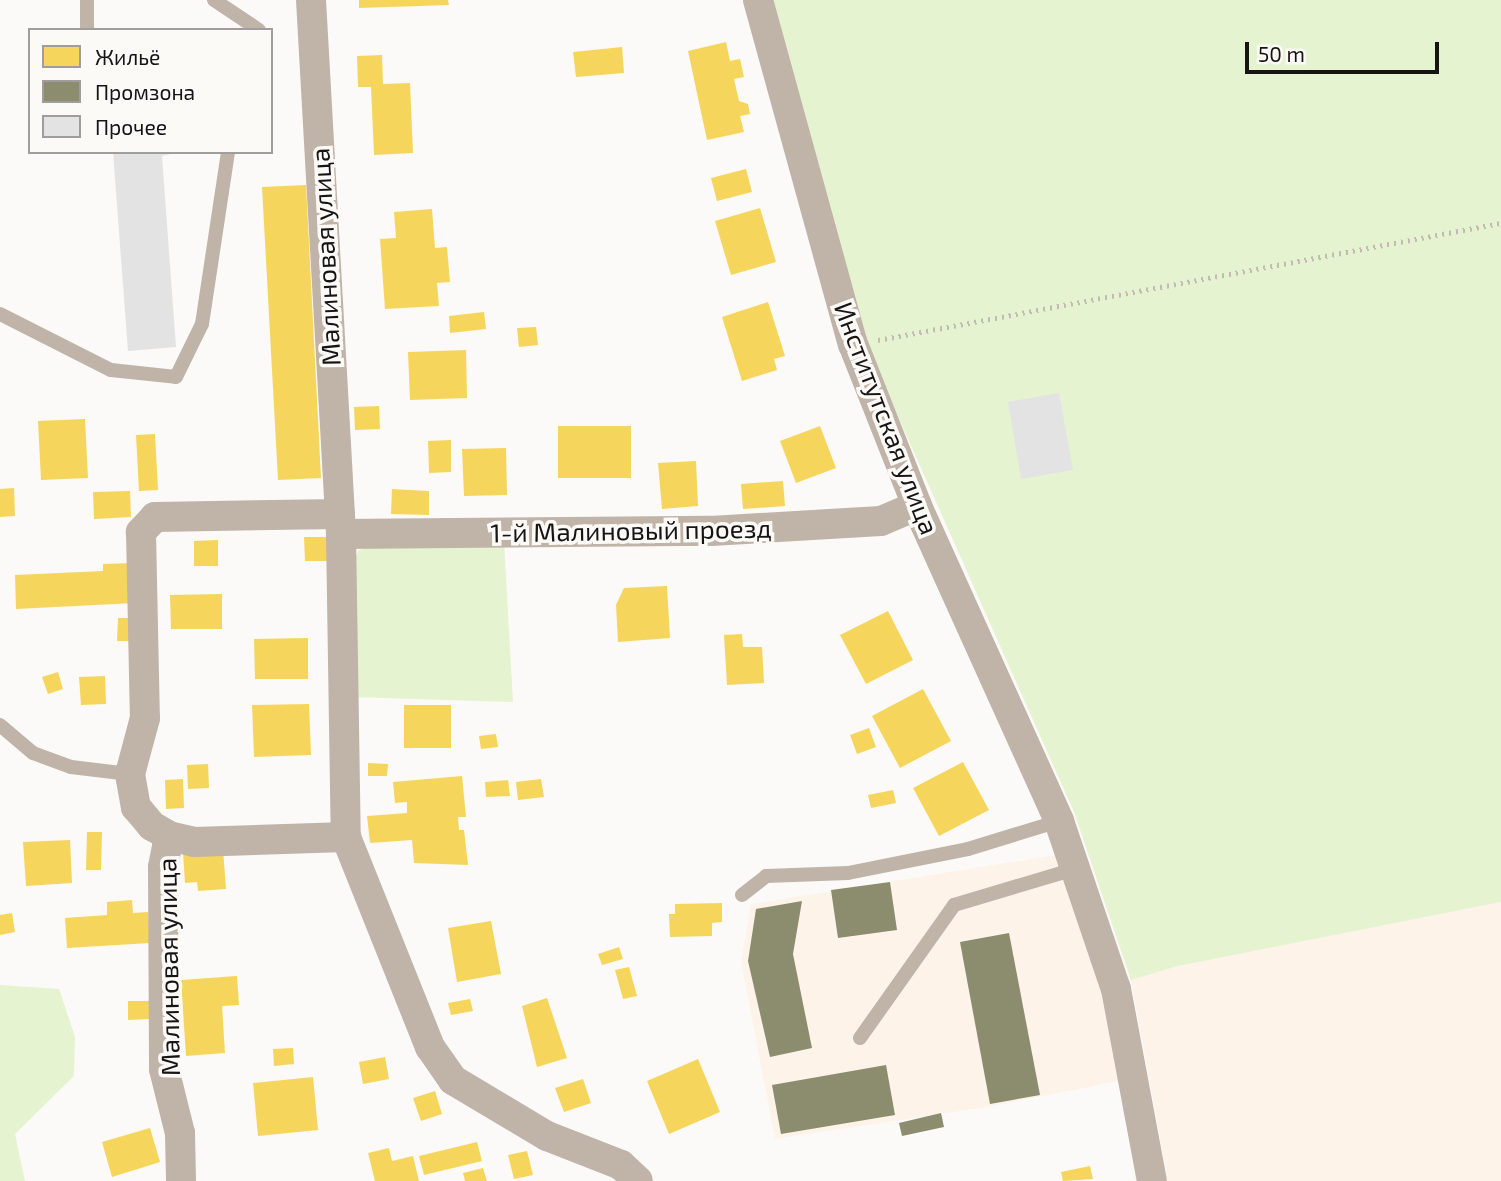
<!DOCTYPE html>
<meta charset="utf-8">
<style>
body{margin:0}
#map{position:relative;width:1501px;height:1181px;overflow:hidden;background:#fbfaf8;font-family:"Exo 2",sans-serif}
div>[style]{position:absolute}
[style*='--x']{left:calc(var(--x)*1px);top:calc(var(--y)*1px);width:calc(var(--w)*1px);rotate:calc(var(--a)*1deg)}
.industrial>*{inset:0;background:#fdf3e9}
.green>*{inset:0;background:#e5f3d0}
.homes>*{inset:0;background:#f6d55c}
.industry>*{inset:0;background:#8c8c6e}
.building>*{inset:0;background:#e4e3e3}
.path>*{height:4.5px;margin-top:-2.25px;transform-origin:0;background:repeating-linear-gradient(90deg,#c3bab4 0 2px,transparent 0 7px)}
.service>*{height:14px;margin:-7px;padding:0 7px;transform-origin:7px;border-radius:7px;background:#c0b3a8}
.minor>*{height:30px;margin:-15px;padding:0 15px;transform-origin:15px;border-radius:15px;background:#c0b3a8}
span{translate:-50% -50%;white-space:nowrap;text-align:center;line-height:1.15;-webkit-text-stroke:7px #fcfaf7;paint-order:stroke}
.street-label{font-size:26px;color:#161514}
.legend{position:absolute;left:28px;top:28px;width:245px;height:126px;box-sizing:border-box;background:#fcfaf7;border:2px solid #a09e9c;margin:0;padding:9px 12px;list-style:none;font-size:21px;color:#161514}
.legend li{display:flex;align-items:center;gap:14px;height:35px}
.legend b{width:35px;border:2px solid #a09e9c}
.scale{position:absolute;left:1245px;top:42px;width:194px;height:32px;box-sizing:border-box;border:4px solid #161514;border-top:0;padding-left:9px;font-size:21px;line-height:24px;white-space:nowrap;color:#161514;-webkit-text-stroke:5px #fcfaf7;paint-order:stroke}
</style>
<div id="map">
<div class="industrial">
<i style="clip-path:polygon(1062px 854px,1107px 991px,1124px 1080px,986px 1107px,775px 1139px,741px 961px,751px 904px)"></i>
<i style="clip-path:polygon(1501px 902px,1501px 1181px,1168px 1181px,1131px 980px,1178px 966px)"></i>
</div>
<div class="green">
<i style="clip-path:polygon(771px 0,1501px 0,1501px 902px,1178px 966px,1131px 980px,1074px 812px,856px 322px)"></i>
<i style="clip-path:polygon(504px 541px,513px 702px,351px 697px,351px 566px,358px 551px,370px 545px)"></i>
<i style="clip-path:polygon(0 985px,59px 989px,75px 1037px,74px 1076px,15px 1134px,25px 1181px,0 1181px)"></i>
</div>
<div class="homes">
<i style="clip-path:polygon(359px 0,448px 0,449px 5px,359px 8px)"></i>
<i style="clip-path:polygon(726px 42px,730px 61px,740px 59px,744px 77px,734px 79px,739px 101px,748px 104px,750px 114px,740px 116px,744px 132px,707px 140px,688px 51px)"></i>
<i style="clip-path:polygon(622px 47px,624px 73px,576px 77px,573px 52px)"></i>
<i style="clip-path:polygon(382px 55px,383px 84px,410px 83px,413px 153px,374px 155px,371px 87px,358px 87px,357px 56px)"></i>
<i style="clip-path:polygon(746px 169px,752px 192px,717px 201px,711px 178px)"></i>
<i style="clip-path:polygon(306px 185px,321px 478px,278px 480px,262px 187px)"></i>
<i style="clip-path:polygon(760px 208px,776px 262px,731px 275px,715px 221px)"></i>
<i style="clip-path:polygon(432px 209px,435px 248px,447px 247px,450px 282px,437px 283px,439px 306px,385px 309px,380px 239px,396px 238px,394px 212px)"></i>
<i style="clip-path:polygon(768px 302px,785px 356px,774px 359px,777px 370px,742px 381px,722px 317px)"></i>
<i style="clip-path:polygon(484px 312px,486px 329px,450px 333px,449px 316px)"></i>
<i style="clip-path:polygon(536px 327px,538px 345px,519px 347px,517px 328px)"></i>
<i style="clip-path:polygon(466px 350px,467px 398px,410px 400px,408px 352px)"></i>
<i style="clip-path:polygon(379px 406px,380px 429px,355px 430px,354px 407px)"></i>
<i style="clip-path:polygon(85px 419px,88px 478px,41px 480px,38px 421px)"></i>
<i style="clip-path:polygon(558px 426px,631px 426px,631px 478px,558px 478px)"></i>
<i style="clip-path:polygon(820px 426px,836px 468px,796px 483px,780px 441px)"></i>
<i style="clip-path:polygon(155px 434px,158px 490px,139px 491px,136px 435px)"></i>
<i style="clip-path:polygon(451px 440px,451px 472px,429px 473px,428px 441px)"></i>
<i style="clip-path:polygon(506px 448px,507px 495px,464px 496px,462px 449px)"></i>
<i style="clip-path:polygon(696px 461px,698px 506px,662px 509px,658px 463px)"></i>
<i style="clip-path:polygon(783px 481px,785px 506px,743px 509px,741px 484px)"></i>
<i style="clip-path:polygon(14px 488px,15px 516px,0 517px,0 489px)"></i>
<i style="clip-path:polygon(392px 489px,429px 491px,429px 515px,391px 514px)"></i>
<i style="clip-path:polygon(130px 491px,131px 517px,94px 519px,93px 492px)"></i>
<i style="clip-path:polygon(304px 537px,328px 537px,328px 561px,305px 561px)"></i>
<i style="clip-path:polygon(218px 540px,218px 566px,194px 566px,194px 541px)"></i>
<i style="clip-path:polygon(133px 563px,135px 603px,16px 609px,15px 575px,103px 571px,103px 564px)"></i>
<i style="clip-path:polygon(667px 586px,670px 638px,618px 642px,616px 605px,624px 588px)"></i>
<i style="clip-path:polygon(222px 594px,222px 629px,171px 629px,170px 595px)"></i>
<i style="clip-path:polygon(888px 611px,913px 660px,866px 684px,840px 635px)"></i>
<i style="clip-path:polygon(118px 618px,133px 618px,132px 641px,117px 641px)"></i>
<i style="clip-path:polygon(742px 634px,743px 647px,762px 647px,764px 683px,727px 685px,724px 635px)"></i>
<i style="clip-path:polygon(308px 638px,308px 679px,255px 679px,254px 639px)"></i>
<i style="clip-path:polygon(58px 672px,63px 689px,48px 694px,42px 677px)"></i>
<i style="clip-path:polygon(105px 676px,106px 704px,81px 705px,79px 677px)"></i>
<i style="clip-path:polygon(923px 689px,951px 741px,900px 768px,872px 716px)"></i>
<i style="clip-path:polygon(309px 704px,311px 755px,254px 757px,252px 705px)"></i>
<i style="clip-path:polygon(404px 705px,451px 705px,451px 748px,404px 748px)"></i>
<i style="clip-path:polygon(869px 728px,876px 747px,857px 754px,850px 735px)"></i>
<i style="clip-path:polygon(496px 734px,498px 747px,481px 749px,479px 736px)"></i>
<i style="clip-path:polygon(963px 762px,989px 810px,939px 836px,913px 788px)"></i>
<i style="clip-path:polygon(368px 763px,388px 764px,387px 776px,368px 776px)"></i>
<i style="clip-path:polygon(208px 764px,209px 788px,188px 789px,187px 765px)"></i>
<i style="clip-path:polygon(462px 776px,466px 817px,458px 817px,459px 830px,464px 830px,468px 865px,414px 863px,412px 840px,370px 843px,367px 816px,407px 813px,407px 802px,395px 803px,393px 782px)"></i>
<i style="clip-path:polygon(183px 779px,184px 808px,166px 809px,165px 780px)"></i>
<i style="clip-path:polygon(541px 779px,544px 797px,518px 800px,516px 782px)"></i>
<i style="clip-path:polygon(508px 780px,510px 796px,486px 797px,485px 782px)"></i>
<i style="clip-path:polygon(893px 790px,896px 803px,871px 808px,868px 795px)"></i>
<i style="clip-path:polygon(87px 832px,102px 832px,101px 870px,86px 870px)"></i>
<i style="clip-path:polygon(70px 840px,72px 883px,26px 886px,23px 842px)"></i>
<i style="clip-path:polygon(223px 849px,226px 889px,198px 891px,197px 882px,185px 883px,183px 852px)"></i>
<i style="clip-path:polygon(132px 900px,133px 913px,148px 912px,150px 943px,67px 948px,65px 918px,107px 915px,107px 902px)"></i>
<i style="clip-path:polygon(722px 903px,722px 922px,712px 923px,712px 936px,670px 937px,669px 914px,675px 914px,675px 904px)"></i>
<i style="clip-path:polygon(12px 913px,15px 932px,0 935px,0 915px)"></i>
<i style="clip-path:polygon(491px 921px,501px 974px,457px 982px,448px 928px)"></i>
<i style="clip-path:polygon(619px 947px,623px 959px,602px 965px,598px 954px)"></i>
<i style="clip-path:polygon(629px 967px,637px 996px,623px 999px,615px 970px)"></i>
<i style="clip-path:polygon(237px 976px,239px 1005px,222px 1006px,225px 1053px,186px 1056px,181px 980px)"></i>
<i style="clip-path:polygon(547px 998px,567px 1058px,537px 1067px,522px 1006px)"></i>
<i style="clip-path:polygon(470px 999px,473px 1011px,451px 1015px,448px 1003px)"></i>
<i style="clip-path:polygon(128px 1001px,149px 1001px,149px 1019px,128px 1020px)"></i>
<i style="clip-path:polygon(293px 1048px,294px 1064px,274px 1066px,273px 1049px)"></i>
<i style="clip-path:polygon(385px 1057px,389px 1079px,363px 1084px,359px 1062px)"></i>
<i style="clip-path:polygon(698px 1059px,720px 1112px,669px 1134px,647px 1081px)"></i>
<i style="clip-path:polygon(313px 1077px,318px 1130px,258px 1136px,253px 1083px)"></i>
<i style="clip-path:polygon(583px 1079px,591px 1103px,564px 1112px,555px 1088px)"></i>
<i style="clip-path:polygon(435px 1091px,442px 1114px,421px 1121px,413px 1098px)"></i>
<i style="clip-path:polygon(150px 1128px,160px 1162px,112px 1177px,102px 1142px)"></i>
<i style="clip-path:polygon(477px 1142px,482px 1161px,424px 1175px,419px 1156px)"></i>
<i style="clip-path:polygon(389px 1148px,392px 1161px,413px 1156px,419px 1181px,375px 1181px,368px 1153px)"></i>
<i style="clip-path:polygon(527px 1151px,533px 1175px,514px 1179px,508px 1155px)"></i>
<i style="clip-path:polygon(1090px 1166px,1093px 1179px,1063px 1181px,1061px 1172px)"></i>
<i style="clip-path:polygon(483px 1168px,487px 1181px,465px 1181px,463px 1173px)"></i>
</div>
<div class="industry">
<i style="clip-path:polygon(890px 882px,897px 930px,838px 938px,831px 890px)"></i>
<i style="clip-path:polygon(802px 901px,793px 954px,812px 1048px,770px 1057px,748px 961px,756px 909px)"></i>
<i style="clip-path:polygon(1009px 933px,1040px 1095px,990px 1104px,960px 942px)"></i>
<i style="clip-path:polygon(886px 1065px,895px 1115px,781px 1134px,772px 1085px)"></i>
<i style="clip-path:polygon(941px 1113px,944px 1127px,902px 1136px,899px 1123px)"></i>
</div>
<div class="building">
<i style="clip-path:polygon(113px 152px,180px 152px,162px 156px,176px 347px,128px 351px)"></i>
<i style="clip-path:polygon(1059px 393px,1073px 470px,1021px 479px,1008px 402px)"></i>
</div>
<div class="path">
<i style="--x:878;--y:340;--w:634;--a:-10.64"></i>
</div>
<div class="service">
<i style="--x:87;--y:0;--w:30;--a:90"></i>
<i style="--x:214;--y:0;--w:54;--a:33.7"></i>
<i style="--x:0;--y:314;--w:124;--a:26.8"></i>
<i style="--x:111;--y:370;--w:65;--a:6.1"></i>
<i style="--x:176;--y:377;--w:59;--a:-63.9"></i>
<i style="--x:202;--y:324;--w:174;--a:-81.4"></i>
<i style="--x:0;--y:725;--w:43;--a:40.3"></i>
<i style="--x:33;--y:753;--w:40;--a:20.2"></i>
<i style="--x:71;--y:767;--w:59;--a:6.8"></i>
<i style="--x:742;--y:895;--w:31;--a:-38"></i>
<i style="--x:766;--y:876;--w:82;--a:-2.1"></i>
<i style="--x:848;--y:873;--w:122;--a:-11.3"></i>
<i style="--x:968;--y:849;--w:95;--a:-17.1"></i>
<i style="--x:860;--y:1038;--w:163;--a:-54.7"></i>
<i style="--x:954;--y:905;--w:126;--a:-16.6"></i>
</div>
<div class="minor">
<i style="--x:311;--y:0;--w:535;--a:86.78"></i>
<i style="--x:341;--y:534;--w:303;--a:89.1"></i>
<i style="--x:346;--y:837;--w:226;--a:68.2"></i>
<i style="--x:430;--y:1047;--w:40;--a:55.1"></i>
<i style="--x:453;--y:1080;--w:109;--a:30.8"></i>
<i style="--x:547;--y:1136;--w:79;--a:21.4"></i>
<i style="--x:621;--y:1165;--w:23;--a:43"></i>
<i style="--x:758;--y:0;--w:357;--a:74.6"></i>
<i style="--x:853;--y:344;--w:174;--a:68.4"></i>
<i style="--x:917;--y:506;--w:346;--a:65.7"></i>
<i style="--x:1059;--y:821;--w:177;--a:71.3"></i>
<i style="--x:1116;--y:989;--w:195;--a:79.4"></i>
<i style="--x:340;--y:514;--w:185;--a:179.1"></i>
<i style="--x:155;--y:517;--w:21;--a:133"></i>
<i style="--x:141;--y:532;--w:186;--a:88.8"></i>
<i style="--x:145;--y:718;--w:58;--a:105"></i>
<i style="--x:130;--y:774;--w:34;--a:80"></i>
<i style="--x:136;--y:807;--w:25;--a:50"></i>
<i style="--x:152;--y:826;--w:20;--a:30"></i>
<i style="--x:169;--y:836;--w:26;--a:13"></i>
<i style="--x:194;--y:842;--w:152;--a:-1.9"></i>
<i style="--x:341;--y:534;--w:370;--a:-0.5"></i>
<i style="--x:711;--y:531;--w:170;--a:-3.4"></i>
<i style="--x:881;--y:521;--w:39;--a:-23"></i>
<i style="--x:169;--y:836;--w:32;--a:101"></i>
<i style="--x:163;--y:867;--w:202;--a:89.7"></i>
<i style="--x:164;--y:1069;--w:66;--a:76"></i>
<i style="--x:180;--y:1133;--w:48;--a:88.8"></i>
</div>
<div class="street-label">
<span style="left:325px;top:257px;rotate:-93deg">Малиновая улица</span>
<span style="left:887px;top:418px;rotate:69deg">Институтская улица</span>
<span style="left:631px;top:530px;rotate:-1deg">1-й Малиновый проезд</span>
<span style="left:168px;top:967px;rotate:-91deg">Малиновая улица</span>
</div>
<ul class="legend">
<li><b style="height:19px;background:#f6d55c"></b>Жильё</li>
<li><b style="height:19px;background:#8c8c6e"></b>Промзона</li>
<li><b style="height:19px;background:#e4e3e3"></b>Прочее</li>
</ul>
<div class="scale">50 m</div>
</div>
